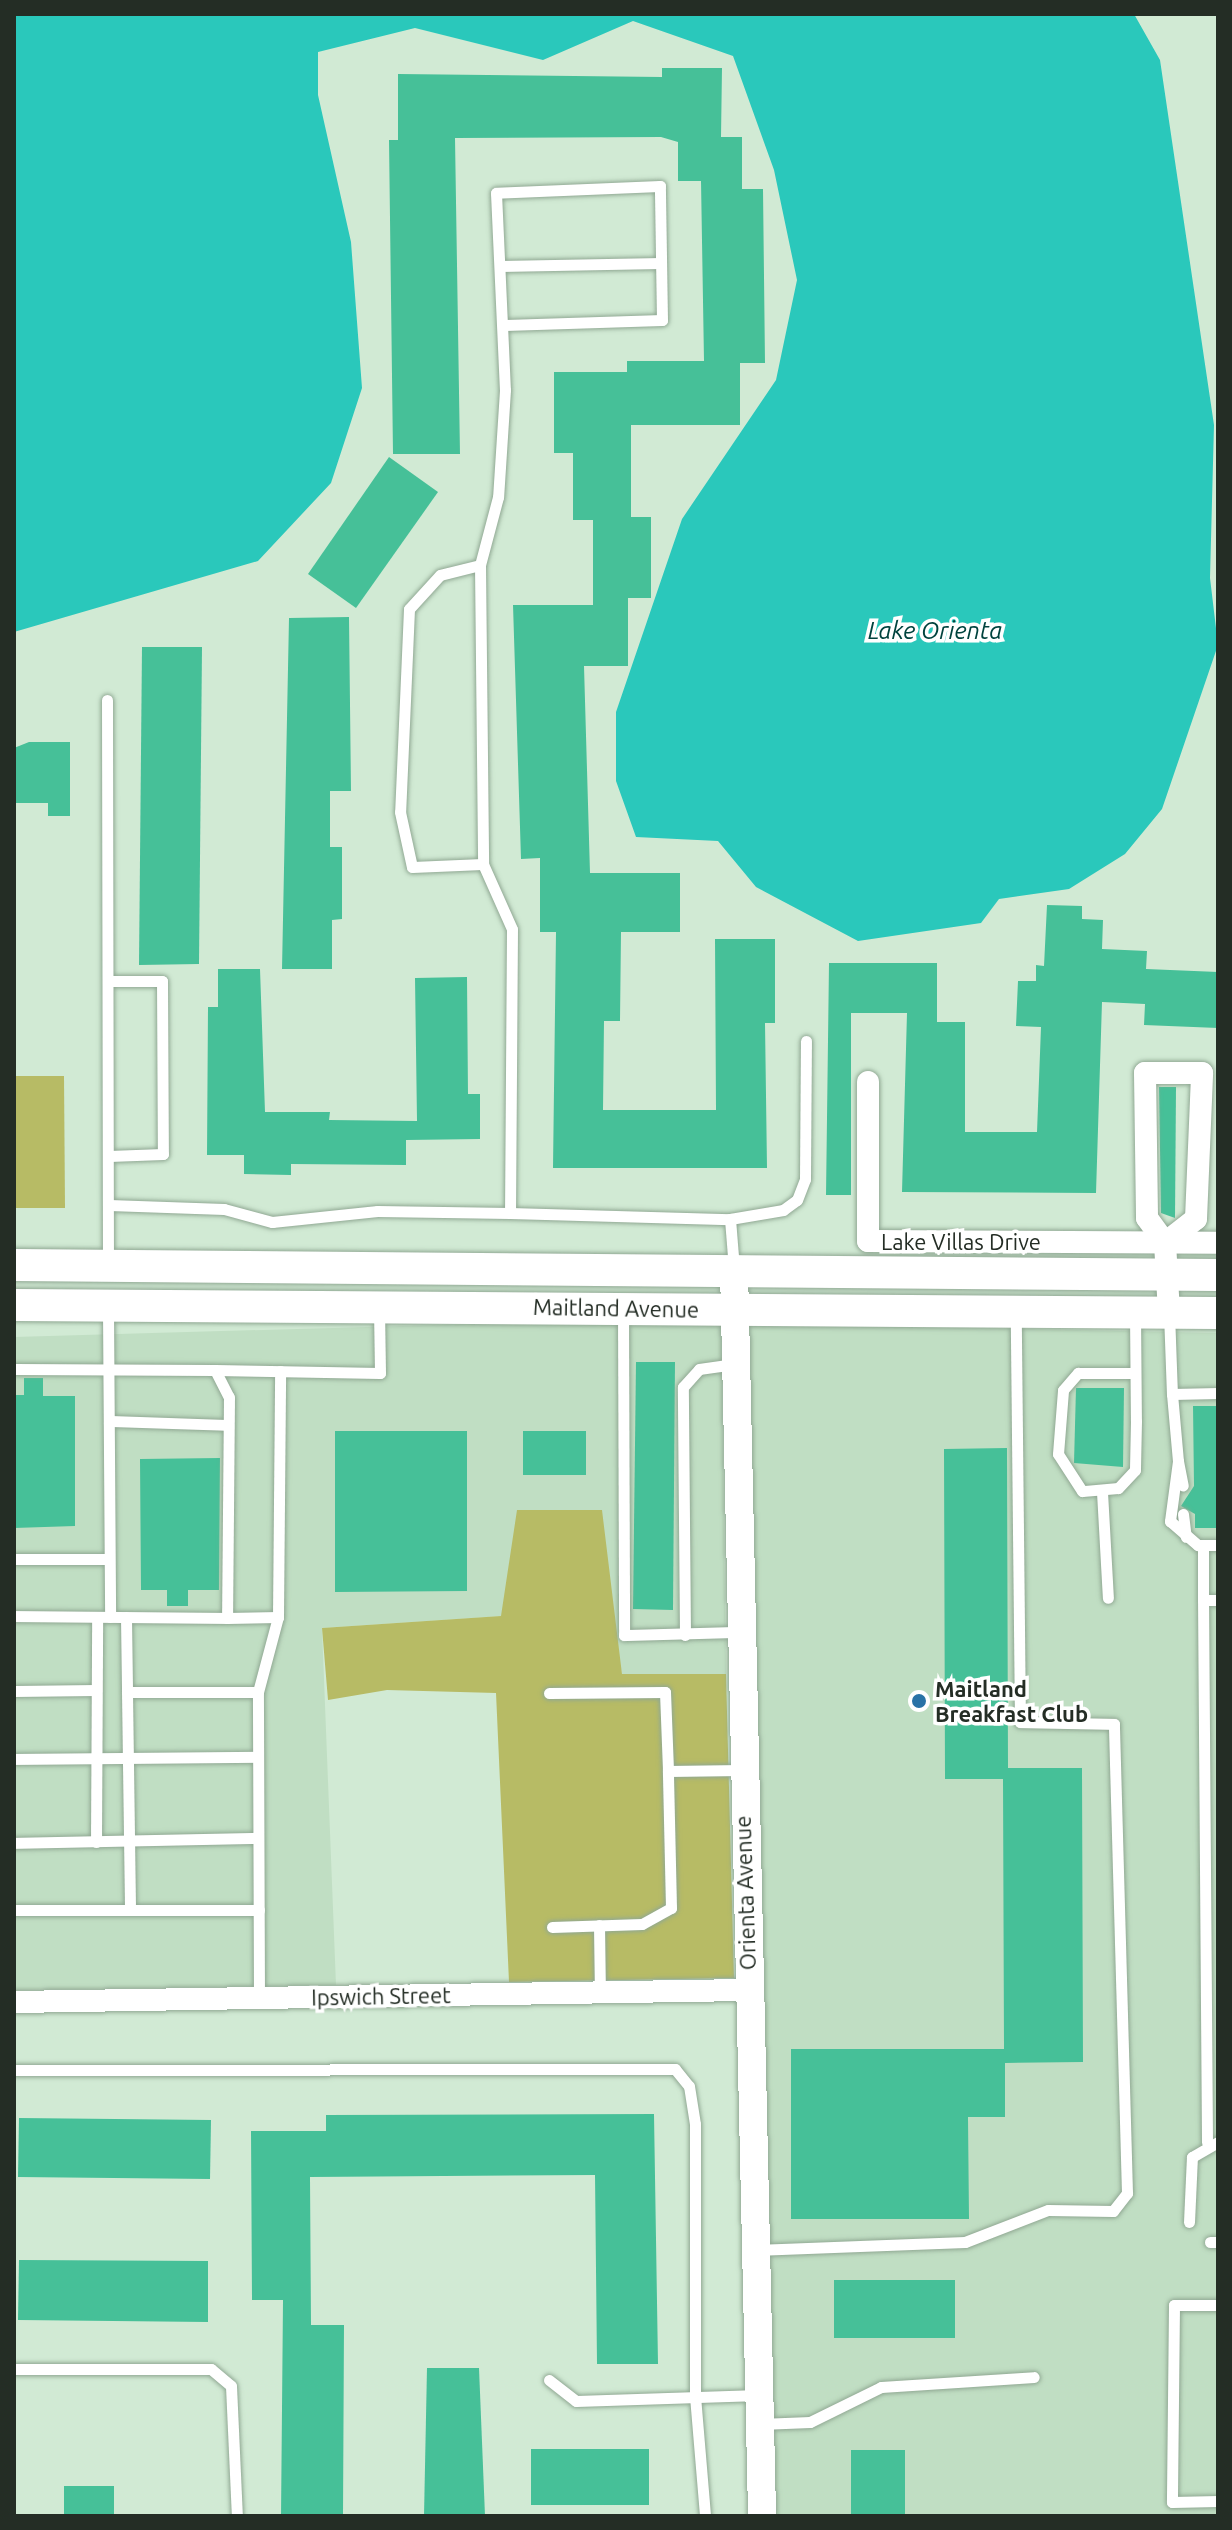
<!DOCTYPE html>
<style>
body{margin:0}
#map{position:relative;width:1232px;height:2530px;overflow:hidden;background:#d1ead4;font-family:Ubuntu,sans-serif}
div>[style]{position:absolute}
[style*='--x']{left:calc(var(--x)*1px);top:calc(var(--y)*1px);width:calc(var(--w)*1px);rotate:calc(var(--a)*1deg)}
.built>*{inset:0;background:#c0dec3}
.green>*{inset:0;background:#b7bb65}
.water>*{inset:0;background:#2ac8bb}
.building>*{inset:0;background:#46c098}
.roads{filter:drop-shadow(0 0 2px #90a893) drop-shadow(0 0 2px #90a893)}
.service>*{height:11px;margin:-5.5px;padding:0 5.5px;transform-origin:5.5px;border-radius:5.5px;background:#fff}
.minor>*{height:22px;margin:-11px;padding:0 11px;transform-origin:11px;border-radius:11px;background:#fff}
.tertiary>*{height:28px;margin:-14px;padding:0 14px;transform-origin:14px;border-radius:14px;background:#fff}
.secondary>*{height:32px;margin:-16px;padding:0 16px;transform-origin:16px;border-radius:16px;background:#fff}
.dots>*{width:22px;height:22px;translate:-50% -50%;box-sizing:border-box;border:4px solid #fff;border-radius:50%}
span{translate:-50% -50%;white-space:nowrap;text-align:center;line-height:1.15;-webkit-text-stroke:7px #fff;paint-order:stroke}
.street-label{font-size:22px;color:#242d25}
.poi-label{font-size:22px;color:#242d25;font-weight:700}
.left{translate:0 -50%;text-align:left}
.water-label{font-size:24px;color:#00433e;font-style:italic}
.frame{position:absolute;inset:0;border:16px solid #242d25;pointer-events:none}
</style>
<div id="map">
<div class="built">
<i style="clip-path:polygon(612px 1320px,721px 1322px,726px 1674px,622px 1674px,607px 1595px,502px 1616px,322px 1628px,336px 1985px,14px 1990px,14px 1337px)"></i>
<i style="clip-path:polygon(749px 1323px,1218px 1333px,1218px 2516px,776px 2516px)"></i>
</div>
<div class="green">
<i style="clip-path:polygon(14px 1076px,64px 1076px,65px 1208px,14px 1208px)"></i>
<i style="clip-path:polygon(517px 1510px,602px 1510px,622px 1674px,726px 1674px,734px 1978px,509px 1982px,496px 1693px,387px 1690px,328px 1700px,322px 1628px,501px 1616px)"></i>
</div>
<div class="water">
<i style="clip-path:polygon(14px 14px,1134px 14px,1160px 60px,1214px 425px,1210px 578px,1218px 645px,1162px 809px,1125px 854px,1069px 889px,999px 899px,981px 923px,858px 941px,756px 887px,718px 841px,636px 837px,616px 781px,616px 712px,682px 519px,776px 380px,797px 280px,774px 170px,733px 56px,633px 21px,543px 60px,415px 28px,318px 52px,318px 95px,351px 242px,362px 388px,331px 483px,258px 561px,14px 632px)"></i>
</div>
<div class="building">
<i style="clip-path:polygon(662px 68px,722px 68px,721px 137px,742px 137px,742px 189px,763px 189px,765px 363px,740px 363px,740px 425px,631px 425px,631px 517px,651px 517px,651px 598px,628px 598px,628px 666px,584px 666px,590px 873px,680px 873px,680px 932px,621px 932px,620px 1021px,604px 1021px,603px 1110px,716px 1110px,715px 939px,775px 939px,775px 1023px,765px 1023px,767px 1168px,553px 1168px,556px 932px,540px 932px,540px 858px,521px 859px,513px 605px,593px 605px,593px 520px,573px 520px,573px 453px,554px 453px,554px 372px,627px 372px,627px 361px,704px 361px,701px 181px,678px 181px,678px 142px,661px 137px,455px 138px,460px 454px,393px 454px,389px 140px,398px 140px,398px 74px,662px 77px)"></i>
<i style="clip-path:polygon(389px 457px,438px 492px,356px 608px,308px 574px)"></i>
<i style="clip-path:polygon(349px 617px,351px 791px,330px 791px,330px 847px,342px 847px,342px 919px,332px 920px,332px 969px,282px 969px,289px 618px)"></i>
<i style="clip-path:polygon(142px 647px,202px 647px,199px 964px,139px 965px)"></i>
<i style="clip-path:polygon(29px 742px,70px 742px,70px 816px,48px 816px,48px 803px,14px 803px,14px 748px)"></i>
<i style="clip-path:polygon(1047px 905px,1082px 906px,1082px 919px,1103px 920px,1102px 949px,1147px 951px,1146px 969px,1218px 972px,1218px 1028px,1144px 1025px,1145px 1004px,1102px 1002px,1096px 1193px,902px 1192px,907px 1013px,851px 1013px,851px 1195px,826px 1195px,829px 963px,937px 963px,937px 1022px,965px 1022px,965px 1132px,1037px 1132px,1041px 1027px,1016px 1026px,1018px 981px,1036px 981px,1036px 965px,1044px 966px)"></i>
<i style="clip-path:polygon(218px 969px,260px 969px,265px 1112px,330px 1112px,329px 1120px,417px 1121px,415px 978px,467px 977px,468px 1094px,480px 1094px,480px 1139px,406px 1140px,406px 1165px,291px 1164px,291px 1175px,244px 1174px,244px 1155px,207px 1155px,208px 1007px,218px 1007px)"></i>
<i style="clip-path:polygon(1159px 1087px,1176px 1087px,1175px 1218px,1161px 1213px)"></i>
<i style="clip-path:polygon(636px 1362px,675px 1362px,673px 1610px,633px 1609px)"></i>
<i style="clip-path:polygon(24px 1378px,43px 1378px,43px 1396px,75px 1396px,75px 1526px,14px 1528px,14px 1395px,24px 1395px)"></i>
<i style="clip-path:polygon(1076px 1388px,1124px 1388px,1123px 1467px,1074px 1463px)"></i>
<i style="clip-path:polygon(1193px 1406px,1218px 1406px,1218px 1528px,1195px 1528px,1195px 1514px,1181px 1506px,1194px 1486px)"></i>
<i style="clip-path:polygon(335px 1431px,467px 1431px,467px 1591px,335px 1592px)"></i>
<i style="clip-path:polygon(523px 1431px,586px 1431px,586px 1475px,523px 1475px)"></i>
<i style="clip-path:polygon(1007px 1448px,1008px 1768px,1082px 1768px,1083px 2062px,1005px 2063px,1005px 2117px,968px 2117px,969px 2219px,791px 2219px,791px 2049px,1004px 2049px,1003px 1779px,945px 1779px,944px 1449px)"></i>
<i style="clip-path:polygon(220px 1458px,219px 1590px,188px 1590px,188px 1606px,167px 1606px,167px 1590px,141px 1590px,140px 1459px)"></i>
<i style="clip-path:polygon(654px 2114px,658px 2364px,597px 2364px,595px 2175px,310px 2177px,311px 2325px,344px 2325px,343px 2516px,281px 2516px,283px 2300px,252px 2300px,251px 2131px,326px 2131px,326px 2115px)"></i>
<i style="clip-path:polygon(19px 2118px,211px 2120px,210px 2179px,18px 2177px)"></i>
<i style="clip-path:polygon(19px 2260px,208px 2261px,208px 2322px,18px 2320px)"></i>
<i style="clip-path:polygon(834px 2280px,955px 2280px,955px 2338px,834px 2338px)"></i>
<i style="clip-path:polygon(427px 2368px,479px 2368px,485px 2516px,424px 2516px)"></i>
<i style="clip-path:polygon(531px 2449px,649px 2449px,649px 2505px,531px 2505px)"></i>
<i style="clip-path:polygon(851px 2450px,905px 2450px,905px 2516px,851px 2516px)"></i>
<i style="clip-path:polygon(64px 2486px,114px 2486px,114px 2516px,64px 2516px)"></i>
</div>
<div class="roads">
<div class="service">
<i style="--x:500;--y:266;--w:161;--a:-1.1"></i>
<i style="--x:505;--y:325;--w:157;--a:-1.8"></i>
<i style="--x:662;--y:320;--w:134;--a:-90.9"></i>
<i style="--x:660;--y:186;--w:164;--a:177.6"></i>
<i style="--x:496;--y:193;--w:197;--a:87.4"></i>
<i style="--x:505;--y:390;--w:107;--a:93.7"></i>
<i style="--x:498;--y:497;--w:70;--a:104.8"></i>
<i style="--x:480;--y:565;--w:299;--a:89.4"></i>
<i style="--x:483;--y:864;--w:71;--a:66"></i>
<i style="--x:512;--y:929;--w:284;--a:90.4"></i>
<i style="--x:510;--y:1213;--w:220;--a:1.6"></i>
<i style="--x:730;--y:1219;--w:54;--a:-9.6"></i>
<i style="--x:783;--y:1210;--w:17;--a:-36"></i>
<i style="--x:797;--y:1200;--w:22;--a:-69"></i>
<i style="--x:805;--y:1179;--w:138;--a:-89.6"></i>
<i style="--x:480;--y:565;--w:41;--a:166"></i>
<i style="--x:440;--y:575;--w:46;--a:132.4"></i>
<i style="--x:409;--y:609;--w:203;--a:92.5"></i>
<i style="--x:400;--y:812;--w:56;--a:77.7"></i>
<i style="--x:412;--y:867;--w:71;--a:-2.4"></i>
<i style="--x:107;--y:700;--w:563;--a:89.9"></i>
<i style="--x:109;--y:981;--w:53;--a:0"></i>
<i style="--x:162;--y:981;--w:173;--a:89.7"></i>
<i style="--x:163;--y:1154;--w:54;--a:177.9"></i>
<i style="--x:109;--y:1205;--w:115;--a:2"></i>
<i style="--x:224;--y:1209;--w:50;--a:15.2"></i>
<i style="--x:272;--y:1222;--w:106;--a:-6"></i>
<i style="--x:377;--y:1211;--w:133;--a:0.9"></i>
<i style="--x:730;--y:1219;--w:50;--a:85.4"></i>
<i style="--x:108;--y:1310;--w:307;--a:89.6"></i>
<i style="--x:623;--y:1313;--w:322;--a:89.8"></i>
<i style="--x:624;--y:1635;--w:114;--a:-1.5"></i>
<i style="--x:1135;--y:1313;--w:108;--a:89.5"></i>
<i style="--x:1136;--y:1421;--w:49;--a:91.2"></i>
<i style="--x:1135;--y:1470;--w:25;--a:133"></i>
<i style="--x:1118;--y:1488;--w:36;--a:175"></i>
<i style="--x:1082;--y:1491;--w:44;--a:-123"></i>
<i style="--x:1058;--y:1454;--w:64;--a:-85.5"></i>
<i style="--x:1063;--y:1390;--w:23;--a:-49"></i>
<i style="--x:1078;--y:1373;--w:57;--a:0"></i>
<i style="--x:1169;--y:1313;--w:81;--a:87.9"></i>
<i style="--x:1172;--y:1394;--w:46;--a:-1.2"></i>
<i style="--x:14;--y:1369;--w:201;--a:0.3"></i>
<i style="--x:215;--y:1370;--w:30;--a:63"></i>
<i style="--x:229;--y:1397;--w:221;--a:90.5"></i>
<i style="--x:227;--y:1618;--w:213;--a:-179.5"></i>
<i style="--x:215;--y:1370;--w:165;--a:1"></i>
<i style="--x:380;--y:1373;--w:64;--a:-90.9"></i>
<i style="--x:1172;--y:1394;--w:67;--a:84.9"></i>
<i style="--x:1178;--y:1461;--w:61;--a:97.6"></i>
<i style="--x:1170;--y:1521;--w:37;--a:41"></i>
<i style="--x:1198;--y:1545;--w:20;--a:0"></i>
<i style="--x:109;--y:1421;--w:119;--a:1.9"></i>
<i style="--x:1178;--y:1461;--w:25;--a:79"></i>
<i style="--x:1102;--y:1492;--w:106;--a:86.8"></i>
<i style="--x:1183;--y:1514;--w:23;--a:83"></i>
<i style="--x:1203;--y:1545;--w:55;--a:90"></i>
<i style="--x:14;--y:1559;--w:95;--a:0"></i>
<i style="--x:126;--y:1617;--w:75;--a:89.2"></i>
<i style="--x:127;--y:1692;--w:131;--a:0"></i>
<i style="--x:227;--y:1618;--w:51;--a:-1.1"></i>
<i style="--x:278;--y:1617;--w:246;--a:-89.5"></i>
<i style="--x:685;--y:1635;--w:248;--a:-90.5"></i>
<i style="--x:683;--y:1387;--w:24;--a:-48"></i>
<i style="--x:699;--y:1369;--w:34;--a:-8"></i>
<i style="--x:14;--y:1691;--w:82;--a:-0.7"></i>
<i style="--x:127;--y:1692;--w:218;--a:89.2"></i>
<i style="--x:549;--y:1693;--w:116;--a:-0.5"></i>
<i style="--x:665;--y:1692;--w:79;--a:87.8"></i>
<i style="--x:668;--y:1771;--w:74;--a:-0.8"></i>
<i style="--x:14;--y:1759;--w:244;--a:-0.5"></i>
<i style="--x:96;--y:1842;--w:225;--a:-89.7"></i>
<i style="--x:14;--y:1843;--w:244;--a:-1.2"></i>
<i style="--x:14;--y:1910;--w:245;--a:0"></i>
<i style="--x:599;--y:1925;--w:68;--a:89.2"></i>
<i style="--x:552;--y:1927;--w:90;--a:-1.9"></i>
<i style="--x:642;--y:1924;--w:33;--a:-29"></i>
<i style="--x:671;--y:1908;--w:137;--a:-91.3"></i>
<i style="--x:259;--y:1998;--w:306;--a:-90.2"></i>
<i style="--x:258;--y:1692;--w:78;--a:-75.1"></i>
<i style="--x:14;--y:2070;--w:661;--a:-0.09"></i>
<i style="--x:675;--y:2069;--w:22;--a:51"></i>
<i style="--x:689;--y:2086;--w:38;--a:81"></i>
<i style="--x:695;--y:2124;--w:272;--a:90"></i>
<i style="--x:695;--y:2396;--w:120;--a:85.2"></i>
<i style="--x:1207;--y:2142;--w:542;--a:-90.42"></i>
<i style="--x:1203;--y:1600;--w:15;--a:0"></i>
<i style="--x:1189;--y:2222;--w:65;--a:-87.4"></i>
<i style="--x:1192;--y:2157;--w:30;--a:-30"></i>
<i style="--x:1210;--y:2242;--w:8;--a:0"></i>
<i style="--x:755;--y:2250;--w:210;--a:-2.2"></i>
<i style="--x:965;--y:2242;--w:89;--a:-21.1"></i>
<i style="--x:1048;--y:2210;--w:65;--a:0.9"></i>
<i style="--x:1113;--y:2211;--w:23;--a:-52"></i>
<i style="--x:1127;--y:2193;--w:469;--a:-91.6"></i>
<i style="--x:1114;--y:1724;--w:94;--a:-178.8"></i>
<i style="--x:1020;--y:1722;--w:408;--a:-90.6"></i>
<i style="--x:1218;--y:2305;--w:44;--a:180"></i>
<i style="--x:1174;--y:2305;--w:197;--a:90.6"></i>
<i style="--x:1172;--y:2502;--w:46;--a:-1.2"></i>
<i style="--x:14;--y:2369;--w:197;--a:0"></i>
<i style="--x:211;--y:2369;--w:26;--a:40"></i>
<i style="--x:231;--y:2386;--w:130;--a:87.4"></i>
<i style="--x:549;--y:2380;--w:34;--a:38"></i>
<i style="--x:576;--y:2401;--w:183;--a:-1.9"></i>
<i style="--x:760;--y:2424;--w:50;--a:-2.3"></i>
<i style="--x:810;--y:2422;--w:79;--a:-26.2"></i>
<i style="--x:881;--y:2387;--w:153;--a:-3.7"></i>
</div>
<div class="minor">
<i style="--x:868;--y:1082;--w:159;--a:90"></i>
<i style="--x:868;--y:1241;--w:350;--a:0.3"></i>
<i style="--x:1165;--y:1243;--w:39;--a:-38"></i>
<i style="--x:1196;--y:1219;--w:146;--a:-87.6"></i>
<i style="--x:1202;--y:1073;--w:57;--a:180"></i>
<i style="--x:1145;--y:1073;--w:145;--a:89.2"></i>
<i style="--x:1147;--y:1218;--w:31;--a:54"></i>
<i style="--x:1165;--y:1243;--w:70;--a:86.7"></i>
<i style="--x:14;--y:2002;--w:734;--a:-0.94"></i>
</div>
<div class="tertiary">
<i style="--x:734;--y:1269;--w:1247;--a:88.71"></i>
</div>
<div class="secondary">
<i style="--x:14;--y:1265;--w:1204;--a:0.48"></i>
<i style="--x:14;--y:1305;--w:1204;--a:0.38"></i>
</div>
</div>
<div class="dots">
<i style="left:919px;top:1701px;background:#2972a6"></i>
</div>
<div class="street-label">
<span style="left:961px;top:1242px">Lake Villas Drive</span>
<span style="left:616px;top:1308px;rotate:1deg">Maitland Avenue</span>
<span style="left:745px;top:1893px;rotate:-92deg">Orienta Avenue</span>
<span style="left:381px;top:1996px;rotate:-1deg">Ipswich Street</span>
</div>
<div class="poi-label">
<span class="left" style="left:935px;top:1701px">Maitland<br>Breakfast Club</span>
</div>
<div class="water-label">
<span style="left:935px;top:631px">Lake Orienta</span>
</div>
<div class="frame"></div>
</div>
